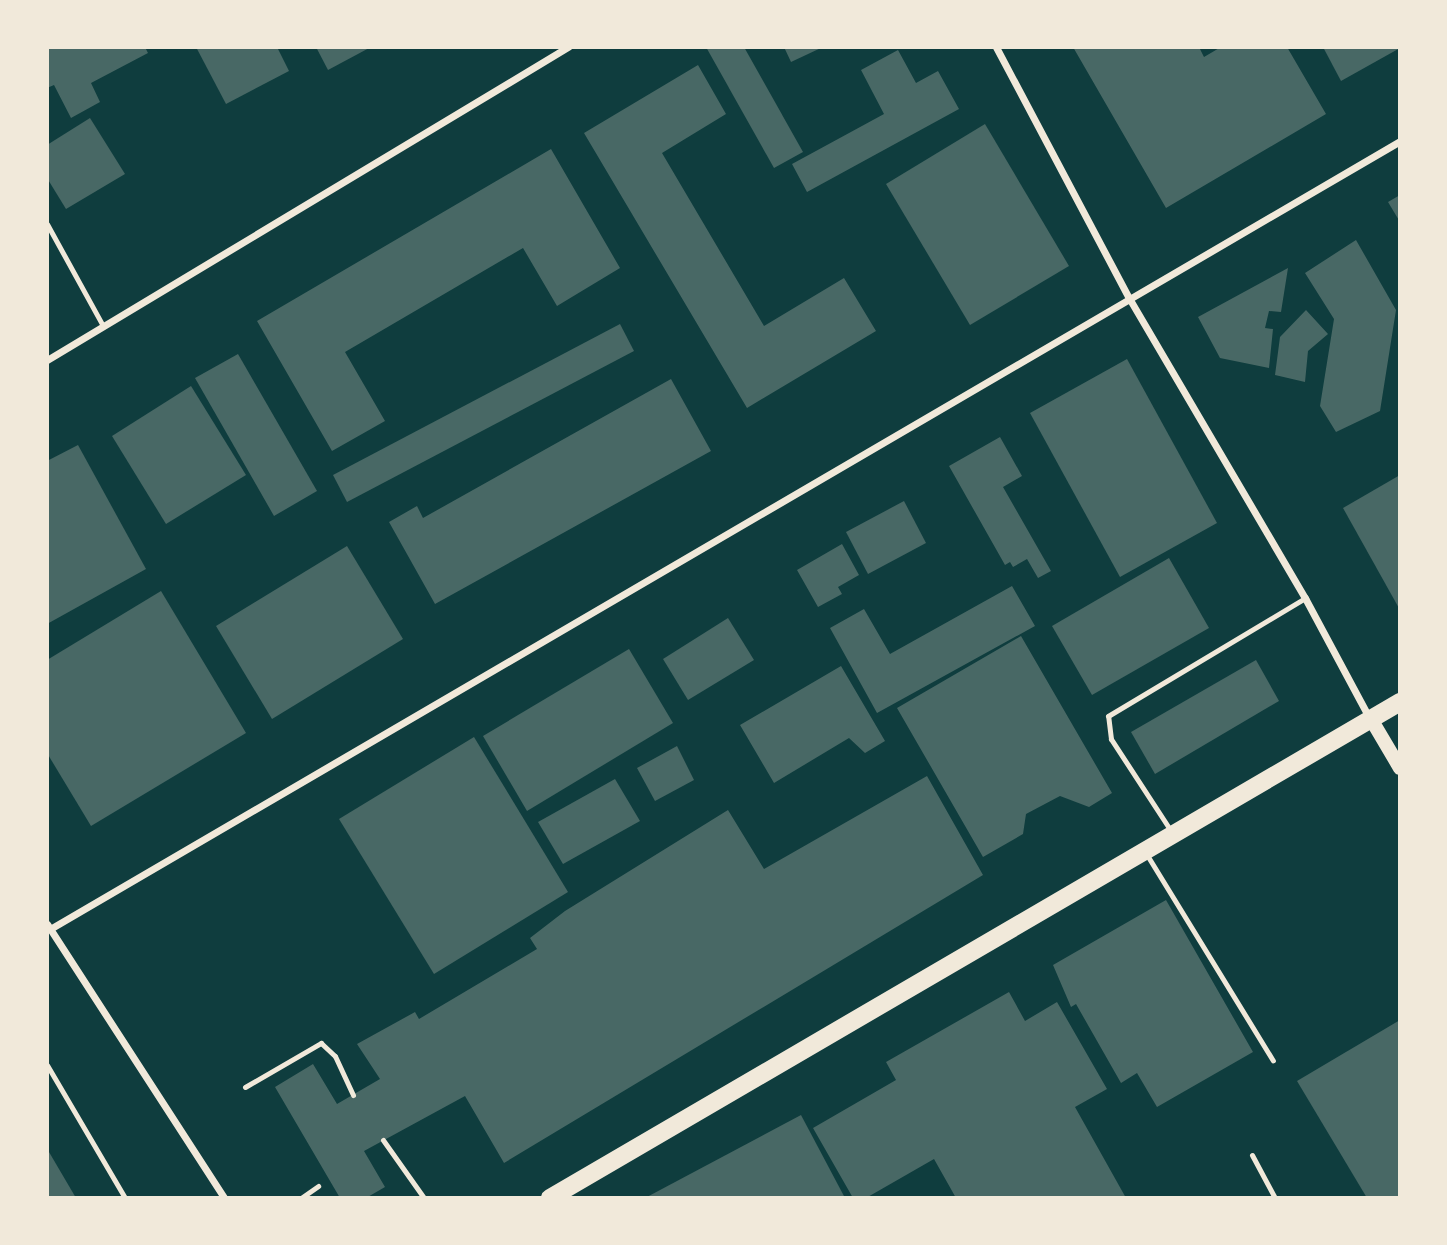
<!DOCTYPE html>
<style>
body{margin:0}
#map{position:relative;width:1447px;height:1245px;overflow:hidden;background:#0f3d3e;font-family:Merriweather,serif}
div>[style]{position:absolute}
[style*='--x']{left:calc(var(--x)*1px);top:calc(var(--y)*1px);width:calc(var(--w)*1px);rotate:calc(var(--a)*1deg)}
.building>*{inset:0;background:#486865}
.service>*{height:5px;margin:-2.5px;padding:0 2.5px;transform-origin:2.5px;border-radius:2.5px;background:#f1e9da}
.minor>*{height:7px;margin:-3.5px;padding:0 3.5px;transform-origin:3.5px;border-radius:3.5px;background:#f1e9da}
.secondary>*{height:14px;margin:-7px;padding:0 7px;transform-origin:7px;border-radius:7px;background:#f1e9da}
.primary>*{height:18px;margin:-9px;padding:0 9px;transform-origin:9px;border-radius:9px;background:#f1e9da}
span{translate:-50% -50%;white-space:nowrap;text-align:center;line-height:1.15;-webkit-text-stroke:6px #f1e9da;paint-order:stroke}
.frame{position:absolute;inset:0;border:49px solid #f1e9da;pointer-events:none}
</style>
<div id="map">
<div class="building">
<i style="clip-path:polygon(47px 47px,145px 47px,148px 53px,91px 83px,100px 102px,71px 118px,54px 85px,47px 88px)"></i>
<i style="clip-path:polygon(196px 47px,277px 47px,289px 71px,226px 104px)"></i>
<i style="clip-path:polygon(316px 47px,371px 47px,328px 70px)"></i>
<i style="clip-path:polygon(706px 47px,744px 47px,803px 152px,774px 168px)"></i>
<i style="clip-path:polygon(784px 47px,823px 47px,791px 62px)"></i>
<i style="clip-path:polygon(1073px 47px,1199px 47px,1204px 57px,1221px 47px,1287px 47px,1326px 114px,1166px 208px)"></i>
<i style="clip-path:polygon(1323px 47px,1400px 47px,1400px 48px,1341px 81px)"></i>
<i style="clip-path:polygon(898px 50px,916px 83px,938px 71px,959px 109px,807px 192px,792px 164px,884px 114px,861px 70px)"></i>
<i style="clip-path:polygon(698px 65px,726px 114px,662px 153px,764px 326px,844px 278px,876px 331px,747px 408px,584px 133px)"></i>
<i style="clip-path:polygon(90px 118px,125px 174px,66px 209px,47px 178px,47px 145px)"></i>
<i style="clip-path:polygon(985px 124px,1069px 266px,970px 325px,886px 184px)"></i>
<i style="clip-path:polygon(551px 149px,620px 268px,557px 306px,523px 248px,345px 352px,385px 421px,332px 451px,257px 321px)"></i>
<i style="clip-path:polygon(1400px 195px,1400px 222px,1388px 202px)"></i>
<i style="clip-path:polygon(1356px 240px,1396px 310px,1380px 411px,1336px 432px,1320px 406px,1334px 319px,1305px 273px)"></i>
<i style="clip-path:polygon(1288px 268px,1281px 312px,1269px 311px,1265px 328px,1273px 329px,1269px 368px,1220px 358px,1198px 317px)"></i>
<i style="clip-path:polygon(1306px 310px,1328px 334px,1308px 351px,1305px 382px,1275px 375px,1280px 337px)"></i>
<i style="clip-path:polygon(620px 324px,634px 351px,347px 502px,333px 475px)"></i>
<i style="clip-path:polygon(238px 354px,317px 491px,274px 516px,195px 378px)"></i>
<i style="clip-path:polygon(1127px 359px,1217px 523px,1120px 577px,1030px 413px)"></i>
<i style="clip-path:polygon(671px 379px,711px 451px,435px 604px,389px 522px,417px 506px,423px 518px)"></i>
<i style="clip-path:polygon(191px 386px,246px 475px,166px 524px,112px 436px)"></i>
<i style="clip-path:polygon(1000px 437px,1022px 476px,1003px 487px,1051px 571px,1038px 578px,1027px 559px,1013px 567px,1010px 562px,1005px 565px,949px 466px)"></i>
<i style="clip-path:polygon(78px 445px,146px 569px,47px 624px,47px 461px)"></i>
<i style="clip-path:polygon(1400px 475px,1400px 610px,1343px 508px)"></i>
<i style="clip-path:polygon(904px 501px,926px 543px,868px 574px,846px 532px)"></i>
<i style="clip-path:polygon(842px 544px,859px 575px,838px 587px,842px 594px,818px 607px,797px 570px)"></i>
<i style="clip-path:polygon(347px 546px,403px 639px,272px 719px,216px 626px)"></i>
<i style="clip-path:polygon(1169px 558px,1209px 628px,1092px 695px,1052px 626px)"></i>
<i style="clip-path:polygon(1012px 586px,1035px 626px,877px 713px,830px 628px,864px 609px,890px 654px)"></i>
<i style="clip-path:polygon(161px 591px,246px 733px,91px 826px,47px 753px,47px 660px)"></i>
<i style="clip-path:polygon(728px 618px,754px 660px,688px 700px,663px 659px)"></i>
<i style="clip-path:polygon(1021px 636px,1112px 793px,1089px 807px,1060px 796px,1026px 814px,1023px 834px,983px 857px,897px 708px)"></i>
<i style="clip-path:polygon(629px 649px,673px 723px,527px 811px,483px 736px)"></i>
<i style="clip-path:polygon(1256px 660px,1279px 701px,1155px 774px,1131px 732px)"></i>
<i style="clip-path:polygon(841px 666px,885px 741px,865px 753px,849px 738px,774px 783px,740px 725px)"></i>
<i style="clip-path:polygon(474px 737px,568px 892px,434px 974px,339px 819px)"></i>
<i style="clip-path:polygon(677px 746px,694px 780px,655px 801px,637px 768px)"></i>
<i style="clip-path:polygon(927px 776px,983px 875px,504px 1163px,465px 1096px,364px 1151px,385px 1187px,366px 1198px,340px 1198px,275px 1087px,313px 1064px,337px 1104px,380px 1079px,357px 1044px,415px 1012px,419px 1019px,537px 949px,530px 938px,565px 911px,728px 810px,764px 869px)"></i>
<i style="clip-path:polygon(615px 779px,640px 821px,563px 864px,538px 822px)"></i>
<i style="clip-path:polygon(1166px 900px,1253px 1052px,1157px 1107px,1137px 1073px,1121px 1083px,1076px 1004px,1071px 1007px,1053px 965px)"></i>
<i style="clip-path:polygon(1009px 992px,1025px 1021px,1057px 1002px,1107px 1089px,1075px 1107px,1126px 1198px,956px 1198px,934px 1159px,866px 1198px,853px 1198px,813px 1128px,896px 1080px,886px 1062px)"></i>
<i style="clip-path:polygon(1400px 1020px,1400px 1198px,1367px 1198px,1297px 1081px)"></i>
<i style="clip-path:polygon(801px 1115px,845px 1198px,645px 1198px)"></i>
<i style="clip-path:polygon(49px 1152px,76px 1198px,47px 1198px)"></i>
</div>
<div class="service">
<i style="--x:47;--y:224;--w:116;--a:61.2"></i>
<i style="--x:1171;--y:831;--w:110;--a:-123.1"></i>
<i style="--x:1111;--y:739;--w:23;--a:-97"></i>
<i style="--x:1108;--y:716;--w:230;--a:-30.9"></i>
<i style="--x:1147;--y:855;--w:241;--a:58.5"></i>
<i style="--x:47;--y:1065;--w:154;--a:59.6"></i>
<i style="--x:245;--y:1087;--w:88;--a:-30.1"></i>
<i style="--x:321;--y:1043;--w:19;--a:43"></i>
<i style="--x:335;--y:1056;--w:43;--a:65.2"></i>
<i style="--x:383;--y:1140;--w:71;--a:54.7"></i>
<i style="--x:1252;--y:1155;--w:49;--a:61.9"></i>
<i style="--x:301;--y:1198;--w:21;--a:-35"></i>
</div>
<div class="minor">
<i style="--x:996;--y:47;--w:284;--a:62.1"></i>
<i style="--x:1129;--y:298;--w:348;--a:59.6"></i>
<i style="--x:1305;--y:598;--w:137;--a:61.8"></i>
<i style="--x:47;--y:360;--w:608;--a:-31"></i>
<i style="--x:47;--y:924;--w:326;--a:57.1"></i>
<i style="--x:50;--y:929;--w:1563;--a:-30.27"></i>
</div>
<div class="secondary">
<i style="--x:1371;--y:719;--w:57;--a:59.4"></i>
</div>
<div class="primary">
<i style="--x:550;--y:1198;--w:984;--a:-30.26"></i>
</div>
<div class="frame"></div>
</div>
